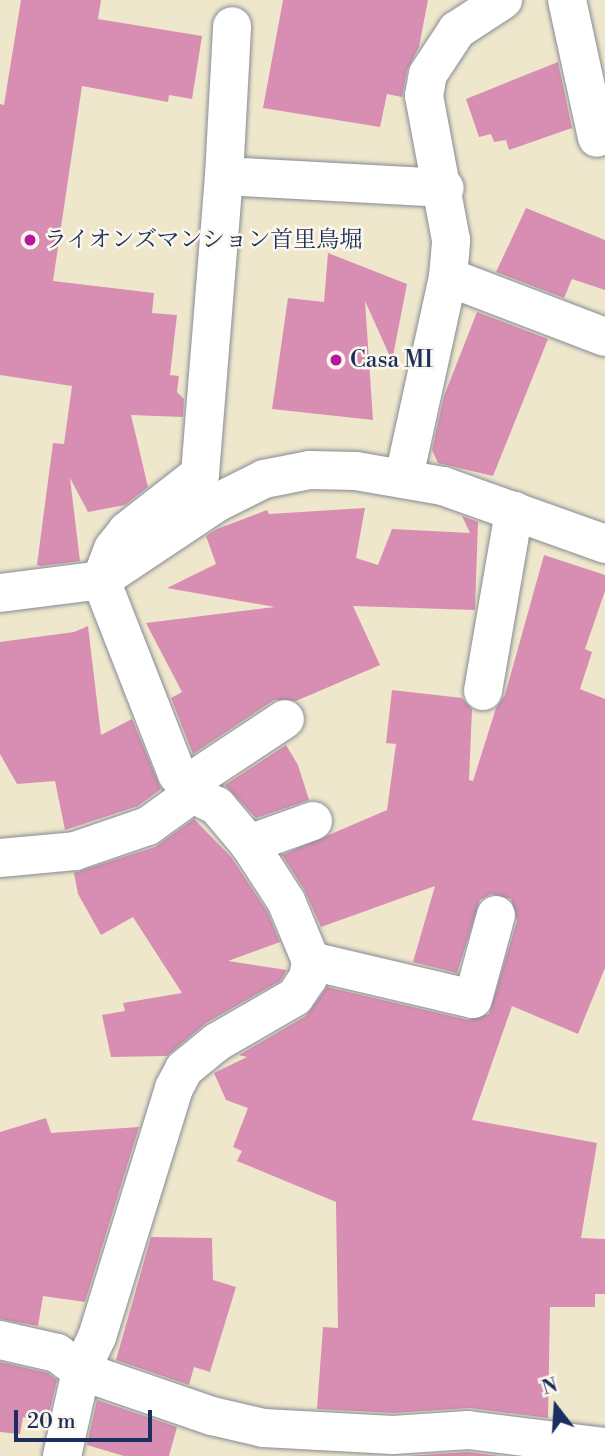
<!DOCTYPE html>
<meta charset="utf-8">
<style>
body{margin:0}
#map{position:relative;width:605px;height:1456px;overflow:hidden;background:#efe7cc;font-family:"Libre Bodoni","Noto Serif JP",serif}
div>[style]{position:absolute}
[style*='--x']{left:calc(var(--x)*1px);top:calc(var(--y)*1px);width:calc(var(--w)*1px);rotate:calc(var(--a)*1deg)}
.building>*{inset:0;background:#d88eb3}
.roads{filter:drop-shadow(0 0 2px #858b95) drop-shadow(0 0 2px #858b95)}
.minor>*{height:38px;margin:-19px;padding:0 19px;transform-origin:19px;border-radius:19px;background:#fff}
.dots>*{width:19px;height:19px;translate:-50% -50%;box-sizing:border-box;border:4px solid #fbf7ec;border-radius:50%}
span{translate:-50% -50%;white-space:nowrap;text-align:center;line-height:1.15;-webkit-text-stroke:5px #fbf7ec;paint-order:stroke}
.poi-label{font-size:23px;color:#1b2f5e}
.left{translate:0 -50%;text-align:left}
.north{position:absolute;left:521px;top:1372px;width:70px;height:70px;-webkit-text-stroke:5px #fbf7ec;paint-order:stroke;rotate:343deg;font-size:19px;font-weight:700;line-height:28px;text-align:center;color:#1b2f5e}
.north::after{content:'';display:block;margin:auto;width:24px;height:32px;background:#1b2f5e;clip-path:polygon(50% 0,100% 100%,50% 72%,0 100%)}
.scale{position:absolute;left:14px;top:1410px;width:138px;height:32px;box-sizing:border-box;border:4px solid #1b2f5e;border-top:0;padding-left:9px;font-size:21px;line-height:24px;white-space:nowrap;color:#1b2f5e;-webkit-text-stroke:5px #fbf7ec;paint-order:stroke}
</style>
<div id="map">
<div class="building">
<i style="clip-path:polygon(21px 0,101px 0,98px 19px,202px 36px,192px 99px,169px 95px,168px 102px,82px 86px,53px 281px,154px 293px,152px 313px,177px 315px,170px 375px,179px 376px,177px 392px,184px 399px,183px 417px,131px 415px,148px 487px,125px 505px,88px 512px,70px 478px,80px 561px,41px 566px,37px 565px,53px 443px,64px 444px,72px 386px,0 375px,0 104px,4px 105px)"></i>
<i style="clip-path:polygon(283px 0,428px 0,419px 47px,407px 70px,402px 97px,387px 94px,380px 127px,263px 108px)"></i>
<i style="clip-path:polygon(558px 62px,572px 128px,509px 150px,506px 140px,494px 142px,491px 134px,479px 137px,466px 99px)"></i>
<i style="clip-path:polygon(526px 208px,605px 240px,605px 290px,572px 279px,564px 298px,496px 272px)"></i>
<i style="clip-path:polygon(328px 253px,407px 284px,392px 361px,365px 301px,373px 420px,272px 409px,288px 298px,324px 302px)"></i>
<i style="clip-path:polygon(477px 312px,548px 339px,493px 476px,438px 463px,432px 450px,444px 396px)"></i>
<i style="clip-path:polygon(365px 508px,356px 558px,378px 565px,392px 529px,470px 533px,462px 516px,478px 522px,475px 610px,353px 606px,380px 665px,296px 701px,274px 700px,193px 754px,171px 698px,182px 692px,146px 623px,275px 607px,167px 588px,216px 564px,206px 536px,217px 529px,267px 510px,269px 514px)"></i>
<i style="clip-path:polygon(544px 555px,605px 575px,605px 591px,585px 649px,592px 652px,580px 689px,605px 699px,605px 968px,578px 1034px,512px 1006px,472px 1120px,597px 1143px,581px 1238px,605px 1239px,605px 1294px,595px 1294px,595px 1307px,550px 1307px,548px 1418px,470px 1408px,393px 1413px,317px 1409px,323px 1327px,338px 1328px,336px 1202px,237px 1161px,242px 1151px,233px 1147px,248px 1108px,226px 1100px,214px 1073px,247px 1057px,239px 1055px,306px 1016px,327px 987px,468px 1020px,489px 1014px,517px 921px,511px 899px,491px 894px,480px 900px,457px 973px,413px 962px,435px 886px,321px 927px,304px 889px,282px 855px,387px 810px,396px 744px,386px 743px,392px 690px,462px 698px,472px 709px,469px 780px,473px 781px,496px 708px,505px 695px)"></i>
<i style="clip-path:polygon(88px 626px,101px 735px,132px 719px,161px 789px,138px 806px,65px 830px,55px 781px,17px 784px,0 754px,0 642px,74px 632px)"></i>
<i style="clip-path:polygon(286px 745px,298px 765px,309px 800px,256px 818px,225px 785px)"></i>
<i style="clip-path:polygon(194px 819px,231px 857px,267px 911px,280px 942px,228px 961px,287px 970px,280px 981px,206px 1023px,167px 1056px,111px 1057px,102px 1015px,125px 1011px,123px 1003px,182px 993px,133px 917px,101px 935px,78px 894px,74px 873px,155px 847px)"></i>
<i style="clip-path:polygon(46px 1118px,51px 1133px,139px 1127px,85px 1302px,43px 1296px,38px 1326px,0 1319px,0 1132px)"></i>
<i style="clip-path:polygon(151px 1237px,212px 1238px,213px 1280px,236px 1287px,210px 1372px,194px 1367px,189px 1385px,116px 1360px)"></i>
<i style="clip-path:polygon(0 1362px,48px 1373px,57px 1380px,47px 1423px,23px 1417px,20px 1434px,0 1432px)"></i>
<i style="clip-path:polygon(97px 1400px,177px 1427px,169px 1456px,124px 1456px,87px 1445px)"></i>
<i style="clip-path:polygon(467px 1452px,500px 1456px,407px 1456px)"></i>
</div>
<div class="roads">
<div class="minor">
<i style="--x:567;--y:0;--w:141;--a:77.7"></i>
<i style="--x:224;--y:176;--w:150;--a:-86.9"></i>
<i style="--x:448;--y:277;--w:168;--a:20.9"></i>
<i style="--x:404;--y:477;--w:205;--a:-77.6"></i>
<i style="--x:448;--y:277;--w:37;--a:-85"></i>
<i style="--x:451;--y:240;--w:147;--a:-100.6"></i>
<i style="--x:424;--y:96;--w:22;--a:-80"></i>
<i style="--x:428;--y:74;--w:53;--a:-56.6"></i>
<i style="--x:457;--y:30;--w:55;--a:-33.1"></i>
<i style="--x:0;--y:593;--w:102;--a:-7.3"></i>
<i style="--x:101;--y:580;--w:141;--a:-33.7"></i>
<i style="--x:218;--y:502;--w:51;--a:-26.6"></i>
<i style="--x:264;--y:479;--w:47;--a:-11.1"></i>
<i style="--x:310;--y:470;--w:46;--a:1.2"></i>
<i style="--x:356;--y:471;--w:88;--a:9.8"></i>
<i style="--x:443;--y:486;--w:172;--a:19.7"></i>
<i style="--x:483;--y:691;--w:183;--a:-80.2"></i>
<i style="--x:249;--y:844;--w:68;--a:-19.8"></i>
<i style="--x:0;--y:858;--w:75;--a:-5.3"></i>
<i style="--x:75;--y:851;--w:77;--a:-18.9"></i>
<i style="--x:148;--y:826;--w:54;--a:-36"></i>
<i style="--x:192;--y:794;--w:19;--a:-69"></i>
<i style="--x:199;--y:776;--w:103;--a:-33.5"></i>
<i style="--x:311;--y:961;--w:166;--a:13.2"></i>
<i style="--x:473;--y:999;--w:87;--a:-74.7"></i>
<i style="--x:0;--y:1340;--w:58;--a:12.8"></i>
<i style="--x:57;--y:1353;--w:30;--a:37"></i>
<i style="--x:81;--y:1371;--w:139;--a:19"></i>
<i style="--x:212;--y:1416;--w:53;--a:13"></i>
<i style="--x:264;--y:1428;--w:129;--a:3.1"></i>
<i style="--x:393;--y:1435;--w:75;--a:-3.8"></i>
<i style="--x:468;--y:1430;--w:138;--a:7.1"></i>
<i style="--x:62;--y:1456;--w:87;--a:-77.4"></i>
<i style="--x:81;--y:1371;--w:38;--a:-65"></i>
<i style="--x:97;--y:1337;--w:261;--a:-72.8"></i>
<i style="--x:174;--y:1088;--w:21;--a:-62"></i>
<i style="--x:184;--y:1069;--w:43;--a:-39.3"></i>
<i style="--x:217;--y:1042;--w:90;--a:-30"></i>
<i style="--x:295;--y:997;--w:23;--a:-56"></i>
<i style="--x:308;--y:978;--w:17;--a:-80"></i>
<i style="--x:311;--y:961;--w:65;--a:-112.6"></i>
<i style="--x:286;--y:901;--w:68;--a:-123"></i>
<i style="--x:249;--y:844;--w:50;--a:-130.1"></i>
<i style="--x:217;--y:806;--w:28;--a:-154"></i>
<i style="--x:192;--y:794;--w:25;--a:-127"></i>
<i style="--x:177;--y:774;--w:208;--a:-111.4"></i>
<i style="--x:101;--y:580;--w:33;--a:-69"></i>
<i style="--x:113;--y:549;--w:23;--a:-52"></i>
<i style="--x:127;--y:531;--w:93;--a:-38"></i>
<i style="--x:200;--y:474;--w:299;--a:-85.4"></i>
<i style="--x:224;--y:176;--w:221;--a:3.1"></i>
</div>
</div>
<div class="dots">
<i style="left:30px;top:240px;background:#b5179e"></i>
<i style="left:336px;top:360px;background:#b5179e"></i>
</div>
<div class="poi-label">
<span class="left" style="left:44px;top:240px">ライオンズマンション首里鳥堀</span>
<span class="left" style="left:350px;top:360px">Casa MI</span>
</div>
<div class="north">N</div>
<div class="scale">20 m</div>
</div>
